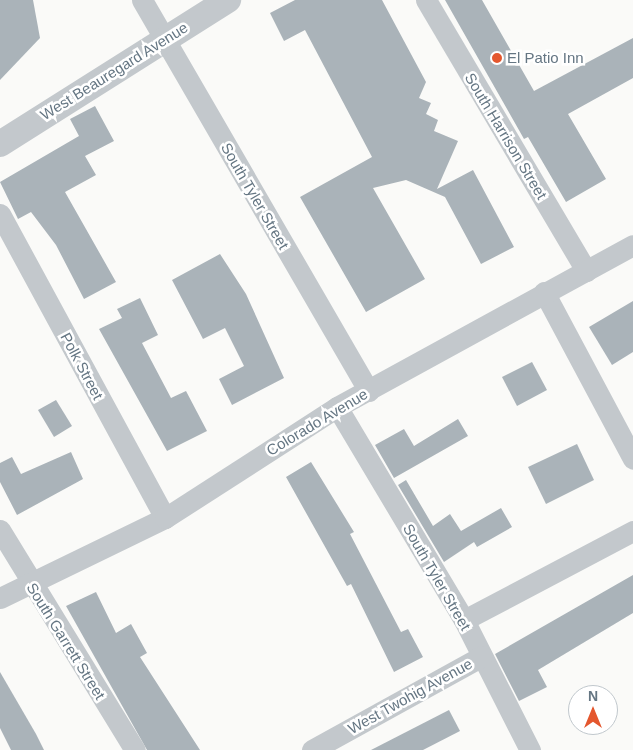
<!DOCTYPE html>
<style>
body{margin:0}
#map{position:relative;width:633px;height:750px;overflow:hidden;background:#fafaf8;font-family:Helvetica,sans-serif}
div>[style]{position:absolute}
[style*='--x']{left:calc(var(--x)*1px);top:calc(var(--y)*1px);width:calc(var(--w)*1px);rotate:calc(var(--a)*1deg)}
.building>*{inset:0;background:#aab3b9}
.minor>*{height:21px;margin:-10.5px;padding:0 10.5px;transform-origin:10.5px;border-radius:10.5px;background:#c3c8cc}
.tertiary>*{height:26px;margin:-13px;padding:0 13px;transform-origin:13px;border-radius:13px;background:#c3c8cc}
.dots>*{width:14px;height:14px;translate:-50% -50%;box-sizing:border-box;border:2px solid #fff;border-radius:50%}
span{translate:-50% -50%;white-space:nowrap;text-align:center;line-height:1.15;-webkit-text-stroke:5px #fff;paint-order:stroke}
.poi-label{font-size:15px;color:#657683}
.left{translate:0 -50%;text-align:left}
.street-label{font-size:15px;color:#657683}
.north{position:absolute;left:568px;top:685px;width:50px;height:50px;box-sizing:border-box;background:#fff;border:1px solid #c1c8cd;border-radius:50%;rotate:0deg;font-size:14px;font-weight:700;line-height:20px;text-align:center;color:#657683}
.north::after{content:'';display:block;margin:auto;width:18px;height:22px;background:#e4572e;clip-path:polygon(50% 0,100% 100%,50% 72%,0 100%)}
</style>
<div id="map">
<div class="building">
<i style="clip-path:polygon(0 0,33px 0,40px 38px,0 80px)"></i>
<i style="clip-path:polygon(295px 0,382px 0,426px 82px,419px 98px,431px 103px,426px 114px,438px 120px,434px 131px,458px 141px,437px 189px,473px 170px,514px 247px,481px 264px,445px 197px,406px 180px,373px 188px,425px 279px,366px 312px,300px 197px,372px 157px,305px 30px,284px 41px,270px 13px)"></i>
<i style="clip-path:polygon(445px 0,482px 0,534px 91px,633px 38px,633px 78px,568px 114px,606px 179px,566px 202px,528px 137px,524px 139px)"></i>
<i style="clip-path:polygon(95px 106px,114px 141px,85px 156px,96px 175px,65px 192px,116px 282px,84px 299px,56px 245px,31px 212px,18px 219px,0 182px,79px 136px,70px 119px)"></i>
<i style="clip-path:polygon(220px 254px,246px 294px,284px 378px,232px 405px,219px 379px,244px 366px,225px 328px,203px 339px,172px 280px)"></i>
<i style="clip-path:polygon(140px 298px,158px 335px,142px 343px,171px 398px,186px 391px,207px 431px,167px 451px,99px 329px,122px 318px,117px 309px)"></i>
<i style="clip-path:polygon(633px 301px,633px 352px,612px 365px,589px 327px)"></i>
<i style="clip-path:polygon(532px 362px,547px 390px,517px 406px,502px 377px)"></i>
<i style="clip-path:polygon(56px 400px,72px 426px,54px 437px,38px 410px)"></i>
<i style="clip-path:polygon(458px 419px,468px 436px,394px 478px,375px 445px,404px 429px,414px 446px)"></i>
<i style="clip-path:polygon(577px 444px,594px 480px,546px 504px,528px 467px)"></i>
<i style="clip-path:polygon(71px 452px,83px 479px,17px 515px,0 482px,0 463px,12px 457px,21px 474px)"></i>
<i style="clip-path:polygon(311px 462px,354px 532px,350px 534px,401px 632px,408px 629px,423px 657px,394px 672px,351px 584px,347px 586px,286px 477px)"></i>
<i style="clip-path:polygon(406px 480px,433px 526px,450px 514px,461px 531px,501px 508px,512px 527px,477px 547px,474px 542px,444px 562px,398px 485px)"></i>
<i style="clip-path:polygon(633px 575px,633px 613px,538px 670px,547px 687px,519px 701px,495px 654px)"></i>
<i style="clip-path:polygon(96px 592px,116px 633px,131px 624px,147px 653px,140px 657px,200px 750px,147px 750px,66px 606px)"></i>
<i style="clip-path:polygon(0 672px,36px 734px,44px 750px,11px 750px,0 728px)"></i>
<i style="clip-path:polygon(449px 710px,460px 731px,423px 750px,371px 750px)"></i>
</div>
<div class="minor">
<i style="--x:142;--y:0;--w:452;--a:59.9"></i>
<i style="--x:426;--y:0;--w:315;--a:59.4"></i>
<i style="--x:0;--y:214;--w:346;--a:61.5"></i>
<i style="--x:544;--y:292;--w:189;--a:61.9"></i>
<i style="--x:337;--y:407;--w:248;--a:59.2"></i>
<i style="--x:464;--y:620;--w:146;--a:63.1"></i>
<i style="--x:0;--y:530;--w:258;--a:58.5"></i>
<i style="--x:0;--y:598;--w:183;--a:-25.9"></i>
<i style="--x:165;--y:518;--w:205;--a:-32.8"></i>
<i style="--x:337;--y:407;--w:337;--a:-28.7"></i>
<i style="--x:464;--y:620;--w:191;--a:-27.8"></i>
<i style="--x:312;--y:750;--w:194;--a:-28.9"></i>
</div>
<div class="tertiary">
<i style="--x:0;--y:144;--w:270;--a:-32.3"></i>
</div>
<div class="dots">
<i style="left:497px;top:58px;background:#e4572e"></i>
</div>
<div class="poi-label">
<span class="left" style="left:507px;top:58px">El Patio Inn</span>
</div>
<div class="street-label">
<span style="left:114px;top:71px;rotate:-32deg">West Beauregard Avenue</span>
<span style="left:506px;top:136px;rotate:59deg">South Harrison Street</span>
<span style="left:255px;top:196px;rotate:60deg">South Tyler Street</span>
<span style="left:82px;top:366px;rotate:62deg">Polk Street</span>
<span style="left:317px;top:422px;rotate:-31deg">Colorado Avenue</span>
<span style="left:437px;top:577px;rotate:60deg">South Tyler Street</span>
<span style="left:66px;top:641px;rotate:58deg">South Garrett Street</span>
<span style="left:410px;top:696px;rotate:-29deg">West Twohig Avenue</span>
</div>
<div class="north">N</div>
</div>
